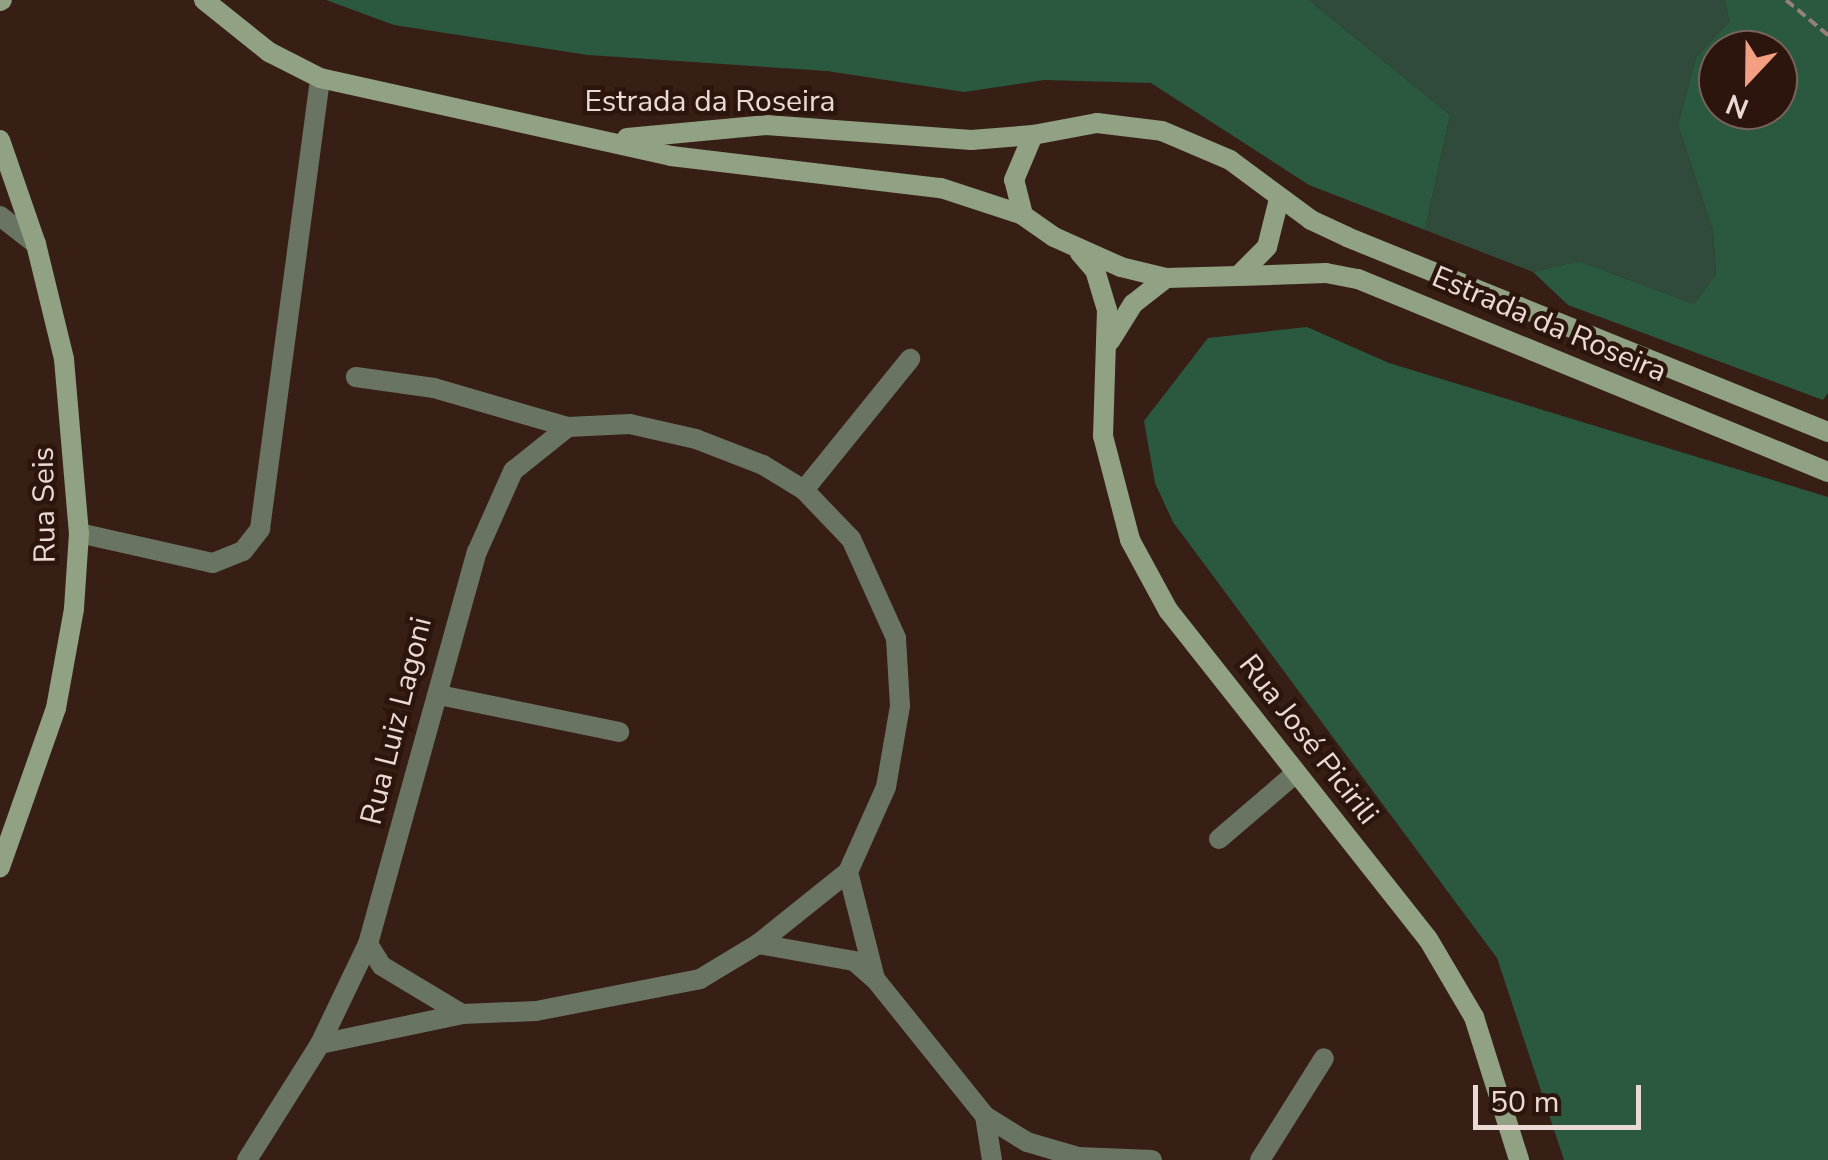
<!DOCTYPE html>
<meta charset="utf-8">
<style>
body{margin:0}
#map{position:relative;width:1828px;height:1160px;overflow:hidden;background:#371f15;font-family:"Nunito Sans",sans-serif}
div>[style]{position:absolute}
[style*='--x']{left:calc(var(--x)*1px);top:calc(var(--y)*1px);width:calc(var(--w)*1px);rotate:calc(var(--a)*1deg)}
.green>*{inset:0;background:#304b3b}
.forest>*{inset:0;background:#2a5940}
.path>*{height:4px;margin-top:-2px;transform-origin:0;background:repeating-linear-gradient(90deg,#968179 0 10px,transparent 0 15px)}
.street>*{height:20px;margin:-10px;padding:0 10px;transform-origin:10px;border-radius:10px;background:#6a7462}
.secondary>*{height:20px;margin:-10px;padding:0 10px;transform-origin:10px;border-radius:10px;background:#91a183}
span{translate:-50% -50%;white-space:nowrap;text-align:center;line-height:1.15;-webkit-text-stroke:9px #2c150c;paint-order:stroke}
.street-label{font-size:30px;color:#ebd9d3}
.north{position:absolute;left:1698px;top:30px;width:100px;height:100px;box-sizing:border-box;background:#2c150c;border:2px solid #78635c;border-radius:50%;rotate:202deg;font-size:28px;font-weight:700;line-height:40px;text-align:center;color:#ebd9d3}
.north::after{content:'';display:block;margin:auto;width:35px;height:45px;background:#f39f82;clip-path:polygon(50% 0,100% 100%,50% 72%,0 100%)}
.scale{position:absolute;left:1473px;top:1085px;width:168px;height:45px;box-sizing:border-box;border:5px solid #ebd9d3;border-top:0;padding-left:12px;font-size:30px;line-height:35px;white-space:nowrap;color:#ebd9d3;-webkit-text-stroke:8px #2c150c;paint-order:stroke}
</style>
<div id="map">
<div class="green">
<i style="clip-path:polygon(1309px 0,1725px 0,1729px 22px,1696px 57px,1678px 125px,1713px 231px,1716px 274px,1694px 304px,1579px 261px,1533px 272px,1425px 230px,1450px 115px)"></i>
</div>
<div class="forest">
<i style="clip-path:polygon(326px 0,1309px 0,1450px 115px,1425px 230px,1309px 185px,1151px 83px,1044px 80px,964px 92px,827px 71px,588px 55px,394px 25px)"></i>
<i style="clip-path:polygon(evenodd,1725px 0,1828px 0,1828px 393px,1823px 400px,1568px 305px,1533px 272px,1579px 261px,1694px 304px,1716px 274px,1713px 231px,1678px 125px,1696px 57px,1729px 22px,1725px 0,1718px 50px,1778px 50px,1778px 110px,1718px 110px,1718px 50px)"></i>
<i style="clip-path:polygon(1307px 327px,1389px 363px,1828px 497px,1828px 1160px,1564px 1160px,1497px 958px,1173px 522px,1155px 483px,1144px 421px,1208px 338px)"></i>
</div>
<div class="path">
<i style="--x:1786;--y:0;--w:55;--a:39.8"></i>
</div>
<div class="street">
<i style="--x:0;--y:216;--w:46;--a:37.9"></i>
<i style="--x:804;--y:490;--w:169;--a:-51"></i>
<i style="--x:79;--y:533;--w:137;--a:12.6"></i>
<i style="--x:213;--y:563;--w:32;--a:-22"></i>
<i style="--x:243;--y:551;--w:28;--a:-52"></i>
<i style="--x:260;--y:529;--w:455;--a:-82.4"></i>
<i style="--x:439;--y:695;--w:184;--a:11.6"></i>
<i style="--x:1219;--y:839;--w:101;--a:-40.6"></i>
<i style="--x:848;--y:872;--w:110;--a:75.8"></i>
<i style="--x:875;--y:979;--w:176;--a:51.2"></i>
<i style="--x:985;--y:1116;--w:49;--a:31.8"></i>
<i style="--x:1027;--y:1142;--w:53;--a:16.4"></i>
<i style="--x:1078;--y:1157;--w:74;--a:2.3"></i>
<i style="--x:368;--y:944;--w:26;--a:58"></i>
<i style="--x:382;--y:966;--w:93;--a:31"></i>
<i style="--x:758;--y:944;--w:97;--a:10"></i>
<i style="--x:854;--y:961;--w:28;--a:41"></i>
<i style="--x:320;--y:1044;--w:145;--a:-11.9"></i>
<i style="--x:462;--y:1014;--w:74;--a:-2.3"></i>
<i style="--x:536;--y:1011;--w:167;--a:-11"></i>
<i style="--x:700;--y:979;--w:68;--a:-31.1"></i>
<i style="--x:758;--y:944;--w:115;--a:-38.7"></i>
<i style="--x:848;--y:872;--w:93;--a:-65.9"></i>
<i style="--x:886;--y:787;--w:82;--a:-80.2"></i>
<i style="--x:900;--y:706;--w:68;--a:-93.4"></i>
<i style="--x:896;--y:638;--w:109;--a:-114.4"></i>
<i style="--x:851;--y:539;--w:68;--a:-133.8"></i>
<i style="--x:804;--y:490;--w:48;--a:-148.6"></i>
<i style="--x:763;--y:465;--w:72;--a:-158.8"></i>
<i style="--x:696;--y:439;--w:68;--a:-167.2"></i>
<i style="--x:630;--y:424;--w:62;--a:177.2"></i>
<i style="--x:568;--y:427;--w:140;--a:-163.8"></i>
<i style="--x:434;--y:388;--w:79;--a:-172"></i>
<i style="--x:985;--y:1116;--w:45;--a:81"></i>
<i style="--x:247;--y:1160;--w:137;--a:-57.8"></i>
<i style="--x:320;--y:1044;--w:111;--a:-64.4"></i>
<i style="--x:368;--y:944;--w:407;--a:-74.5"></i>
<i style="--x:477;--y:552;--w:89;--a:-66"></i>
<i style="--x:513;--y:471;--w:70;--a:-38.7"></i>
<i style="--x:1260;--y:1160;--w:120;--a:-57.9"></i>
</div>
<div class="secondary">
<i style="--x:204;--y:0;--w:83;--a:38.7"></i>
<i style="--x:269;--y:52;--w:57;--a:27"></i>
<i style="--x:320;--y:78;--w:360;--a:12.5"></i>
<i style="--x:671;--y:156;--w:272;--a:6.8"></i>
<i style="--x:941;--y:188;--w:86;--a:18.2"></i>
<i style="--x:0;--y:1;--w:2;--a:-27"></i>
<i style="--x:627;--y:138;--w:140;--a:-5.3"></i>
<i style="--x:766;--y:125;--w:206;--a:4.2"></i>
<i style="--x:971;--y:140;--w:62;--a:-4.6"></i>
<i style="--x:0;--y:140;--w:110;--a:70.9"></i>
<i style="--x:36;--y:244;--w:118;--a:76.3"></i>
<i style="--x:64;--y:359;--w:175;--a:85.1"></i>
<i style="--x:79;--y:533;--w:76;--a:93.8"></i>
<i style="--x:74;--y:609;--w:101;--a:100.3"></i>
<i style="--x:56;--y:708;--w:169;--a:109.4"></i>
<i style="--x:1279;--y:199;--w:49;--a:104"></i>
<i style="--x:1267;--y:247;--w:41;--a:135"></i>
<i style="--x:1238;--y:276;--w:72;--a:178.4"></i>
<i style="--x:1166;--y:278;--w:46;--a:-166.3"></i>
<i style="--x:1121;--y:267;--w:73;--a:-155.9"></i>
<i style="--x:1054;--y:237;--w:38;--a:-145"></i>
<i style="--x:1023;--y:215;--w:36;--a:-104"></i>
<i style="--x:1014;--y:180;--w:49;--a:-67.1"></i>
<i style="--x:1033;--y:135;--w:65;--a:-10.6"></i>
<i style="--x:1097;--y:123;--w:65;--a:7"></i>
<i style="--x:1162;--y:131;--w:74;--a:23.1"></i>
<i style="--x:1230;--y:160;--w:101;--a:36.5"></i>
<i style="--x:1311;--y:220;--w:40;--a:25"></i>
<i style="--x:1347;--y:237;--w:519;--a:22.07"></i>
<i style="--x:1080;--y:253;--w:23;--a:49"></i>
<i style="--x:1095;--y:270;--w:42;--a:73.3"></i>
<i style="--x:1107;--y:310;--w:126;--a:91.8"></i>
<i style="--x:1103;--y:436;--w:107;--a:75.4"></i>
<i style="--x:1130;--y:540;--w:80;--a:61.5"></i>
<i style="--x:1168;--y:610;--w:419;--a:51.7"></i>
<i style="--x:1428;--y:939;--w:91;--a:59.5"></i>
<i style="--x:1474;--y:1017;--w:150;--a:72.5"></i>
<i style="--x:1240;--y:276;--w:86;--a:-2"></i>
<i style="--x:1326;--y:273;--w:33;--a:11"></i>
<i style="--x:1358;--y:279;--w:508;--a:22.32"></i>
<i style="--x:1110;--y:341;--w:44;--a:-58.1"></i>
<i style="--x:1133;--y:304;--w:42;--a:-38.2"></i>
</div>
<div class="street-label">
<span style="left:710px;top:102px">Estrada da Roseira</span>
<span style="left:1549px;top:325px;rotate:23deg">Estrada da Roseira</span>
<span style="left:45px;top:505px;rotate:-91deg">Rua Seis</span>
<span style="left:397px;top:721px;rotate:-76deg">Rua Luiz Lagoni</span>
<span style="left:1308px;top:740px;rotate:52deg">Rua José Picirili</span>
</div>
<div class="north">N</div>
<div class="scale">50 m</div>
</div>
